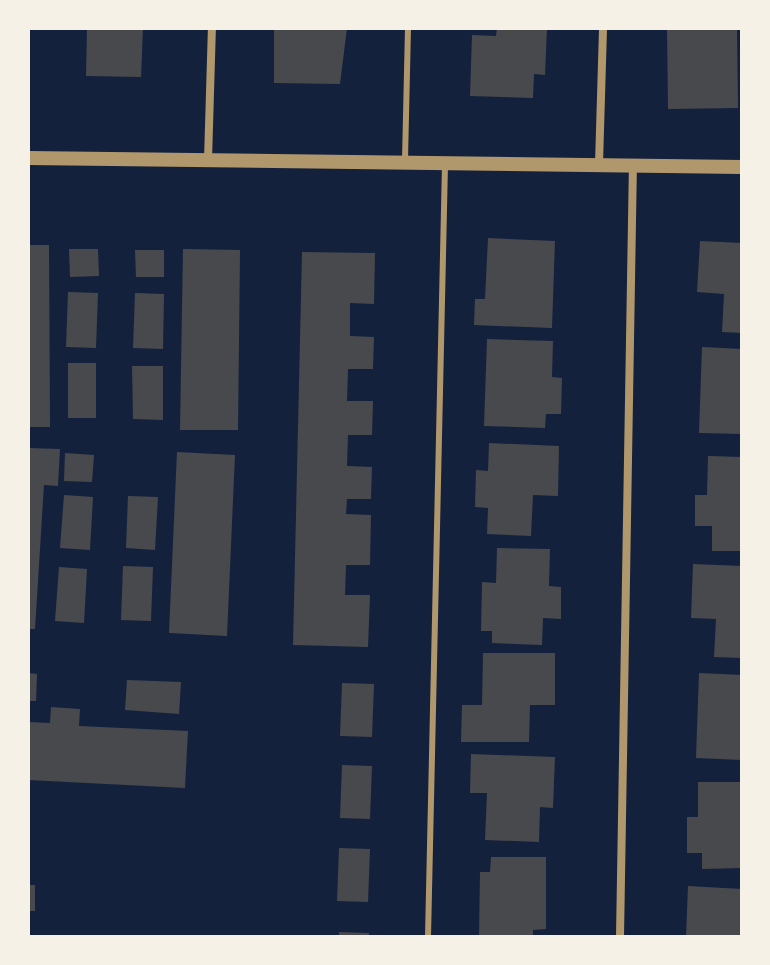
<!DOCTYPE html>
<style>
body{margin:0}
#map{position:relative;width:770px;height:965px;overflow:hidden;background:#14213d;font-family:"Work Sans",sans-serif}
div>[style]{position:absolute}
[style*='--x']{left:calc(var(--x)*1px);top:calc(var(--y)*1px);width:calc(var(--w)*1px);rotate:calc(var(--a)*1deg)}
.building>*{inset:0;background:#48494c}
.service>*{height:6px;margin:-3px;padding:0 3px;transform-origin:3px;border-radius:3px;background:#b1986c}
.minor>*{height:8px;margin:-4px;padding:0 4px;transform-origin:4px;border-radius:4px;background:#b1986c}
.tertiary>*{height:14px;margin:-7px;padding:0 7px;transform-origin:7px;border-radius:7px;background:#b1986c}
span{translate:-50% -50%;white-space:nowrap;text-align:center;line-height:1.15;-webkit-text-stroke:7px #f6f1e7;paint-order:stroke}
.frame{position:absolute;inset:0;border:30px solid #f6f1e7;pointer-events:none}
</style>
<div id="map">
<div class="building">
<i style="clip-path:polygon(87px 28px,143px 28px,141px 77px,86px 76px)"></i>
<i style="clip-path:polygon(274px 28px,347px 28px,340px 84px,274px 83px)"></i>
<i style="clip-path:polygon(497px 28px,547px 28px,545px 75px,534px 74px,533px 98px,470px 96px,472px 35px,496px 36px)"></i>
<i style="clip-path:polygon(667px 28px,737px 28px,738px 108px,668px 109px)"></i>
<i style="clip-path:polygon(488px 238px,555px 241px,552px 328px,474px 325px,475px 299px,485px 299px)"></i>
<i style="clip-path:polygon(700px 241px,742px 243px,742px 333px,722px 332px,724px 294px,697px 292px)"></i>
<i style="clip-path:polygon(28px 245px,49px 245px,50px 427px,28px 427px)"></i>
<i style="clip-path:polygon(69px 249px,98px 249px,99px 276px,70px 277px)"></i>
<i style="clip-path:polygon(183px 249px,240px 250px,238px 430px,180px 430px)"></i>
<i style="clip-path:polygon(135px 250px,164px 250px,164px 277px,136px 277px)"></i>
<i style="clip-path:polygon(302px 252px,375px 253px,374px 304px,350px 303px,350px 336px,374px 337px,373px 369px,348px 369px,347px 401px,373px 401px,372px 435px,348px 435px,347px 466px,372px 467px,371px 499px,347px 499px,346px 514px,371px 515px,370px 565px,346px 565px,345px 595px,370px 595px,368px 647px,293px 645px)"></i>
<i style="clip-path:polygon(68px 292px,98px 293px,96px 348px,66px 347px)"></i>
<i style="clip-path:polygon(135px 293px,164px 294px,163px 349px,133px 348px)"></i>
<i style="clip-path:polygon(487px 339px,553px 341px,552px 377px,562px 378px,561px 414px,546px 414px,545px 428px,484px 426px)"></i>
<i style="clip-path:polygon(702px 347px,742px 349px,742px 434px,699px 433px)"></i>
<i style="clip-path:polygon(68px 363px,96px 363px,96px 418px,68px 418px)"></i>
<i style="clip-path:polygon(132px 366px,163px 366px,163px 420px,133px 419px)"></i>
<i style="clip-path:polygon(489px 443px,559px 446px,558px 496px,533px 495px,531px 536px,487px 534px,488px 508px,475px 507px,476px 470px,488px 471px)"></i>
<i style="clip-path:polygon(28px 448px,60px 449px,58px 486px,44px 485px,35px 629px,28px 629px)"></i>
<i style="clip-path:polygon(177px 452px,235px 455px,227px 636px,169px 633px)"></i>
<i style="clip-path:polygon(65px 453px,94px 455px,92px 482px,64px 481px)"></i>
<i style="clip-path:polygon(708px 456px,742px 457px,742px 551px,712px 551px,712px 526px,695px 526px,695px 495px,707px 495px)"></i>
<i style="clip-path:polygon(64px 495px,93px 497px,90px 550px,60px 548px)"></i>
<i style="clip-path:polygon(128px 496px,158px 497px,155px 550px,126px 548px)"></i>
<i style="clip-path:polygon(497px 548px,550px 549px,549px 586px,561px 587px,561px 619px,543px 618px,542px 645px,492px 643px,492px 631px,481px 631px,482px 582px,496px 583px)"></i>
<i style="clip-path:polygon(693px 564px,742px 566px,742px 658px,714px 657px,716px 619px,691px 618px)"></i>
<i style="clip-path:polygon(123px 566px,153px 567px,151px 621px,121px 620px)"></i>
<i style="clip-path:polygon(59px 567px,87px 569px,84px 623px,55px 621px)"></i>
<i style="clip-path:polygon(483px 653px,555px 653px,555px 705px,530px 705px,529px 742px,461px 742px,462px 705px,482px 705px)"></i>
<i style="clip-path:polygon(28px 673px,37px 674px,36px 701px,28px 701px)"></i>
<i style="clip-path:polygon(699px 673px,742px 675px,742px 760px,696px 758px)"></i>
<i style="clip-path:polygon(127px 680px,181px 682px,179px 714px,125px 710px)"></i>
<i style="clip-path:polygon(342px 683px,374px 684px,372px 737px,340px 736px)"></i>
<i style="clip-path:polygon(51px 707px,80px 709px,79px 726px,188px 731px,185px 788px,28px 780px,28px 722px,50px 723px)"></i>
<i style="clip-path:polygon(471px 754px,555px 757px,553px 808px,540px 807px,539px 842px,485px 840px,487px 793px,470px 793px)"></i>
<i style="clip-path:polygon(342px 765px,372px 766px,370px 819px,340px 818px)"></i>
<i style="clip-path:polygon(698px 782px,742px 782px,742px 868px,702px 869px,702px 853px,687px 853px,687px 817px,698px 817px)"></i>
<i style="clip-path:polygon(339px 848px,370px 849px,368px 902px,337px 901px)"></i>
<i style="clip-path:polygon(491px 857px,546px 857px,546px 929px,533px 930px,533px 937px,479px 937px,480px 872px,490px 872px)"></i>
<i style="clip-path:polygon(28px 885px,35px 885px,35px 911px,28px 911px)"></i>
<i style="clip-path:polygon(688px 886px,742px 889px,742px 937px,686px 937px)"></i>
<i style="clip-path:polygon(339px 932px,369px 933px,369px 937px,339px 937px)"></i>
</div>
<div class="service">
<i style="--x:405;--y:160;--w:132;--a:-88.7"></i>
<i style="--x:428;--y:937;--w:775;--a:-88.74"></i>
</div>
<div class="minor">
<i style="--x:208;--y:160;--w:132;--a:-88.3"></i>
<i style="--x:599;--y:164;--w:136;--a:-88.3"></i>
<i style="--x:620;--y:937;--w:773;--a:-89.04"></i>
</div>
<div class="tertiary">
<i style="--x:28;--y:158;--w:714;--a:0.72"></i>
</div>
<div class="frame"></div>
</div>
